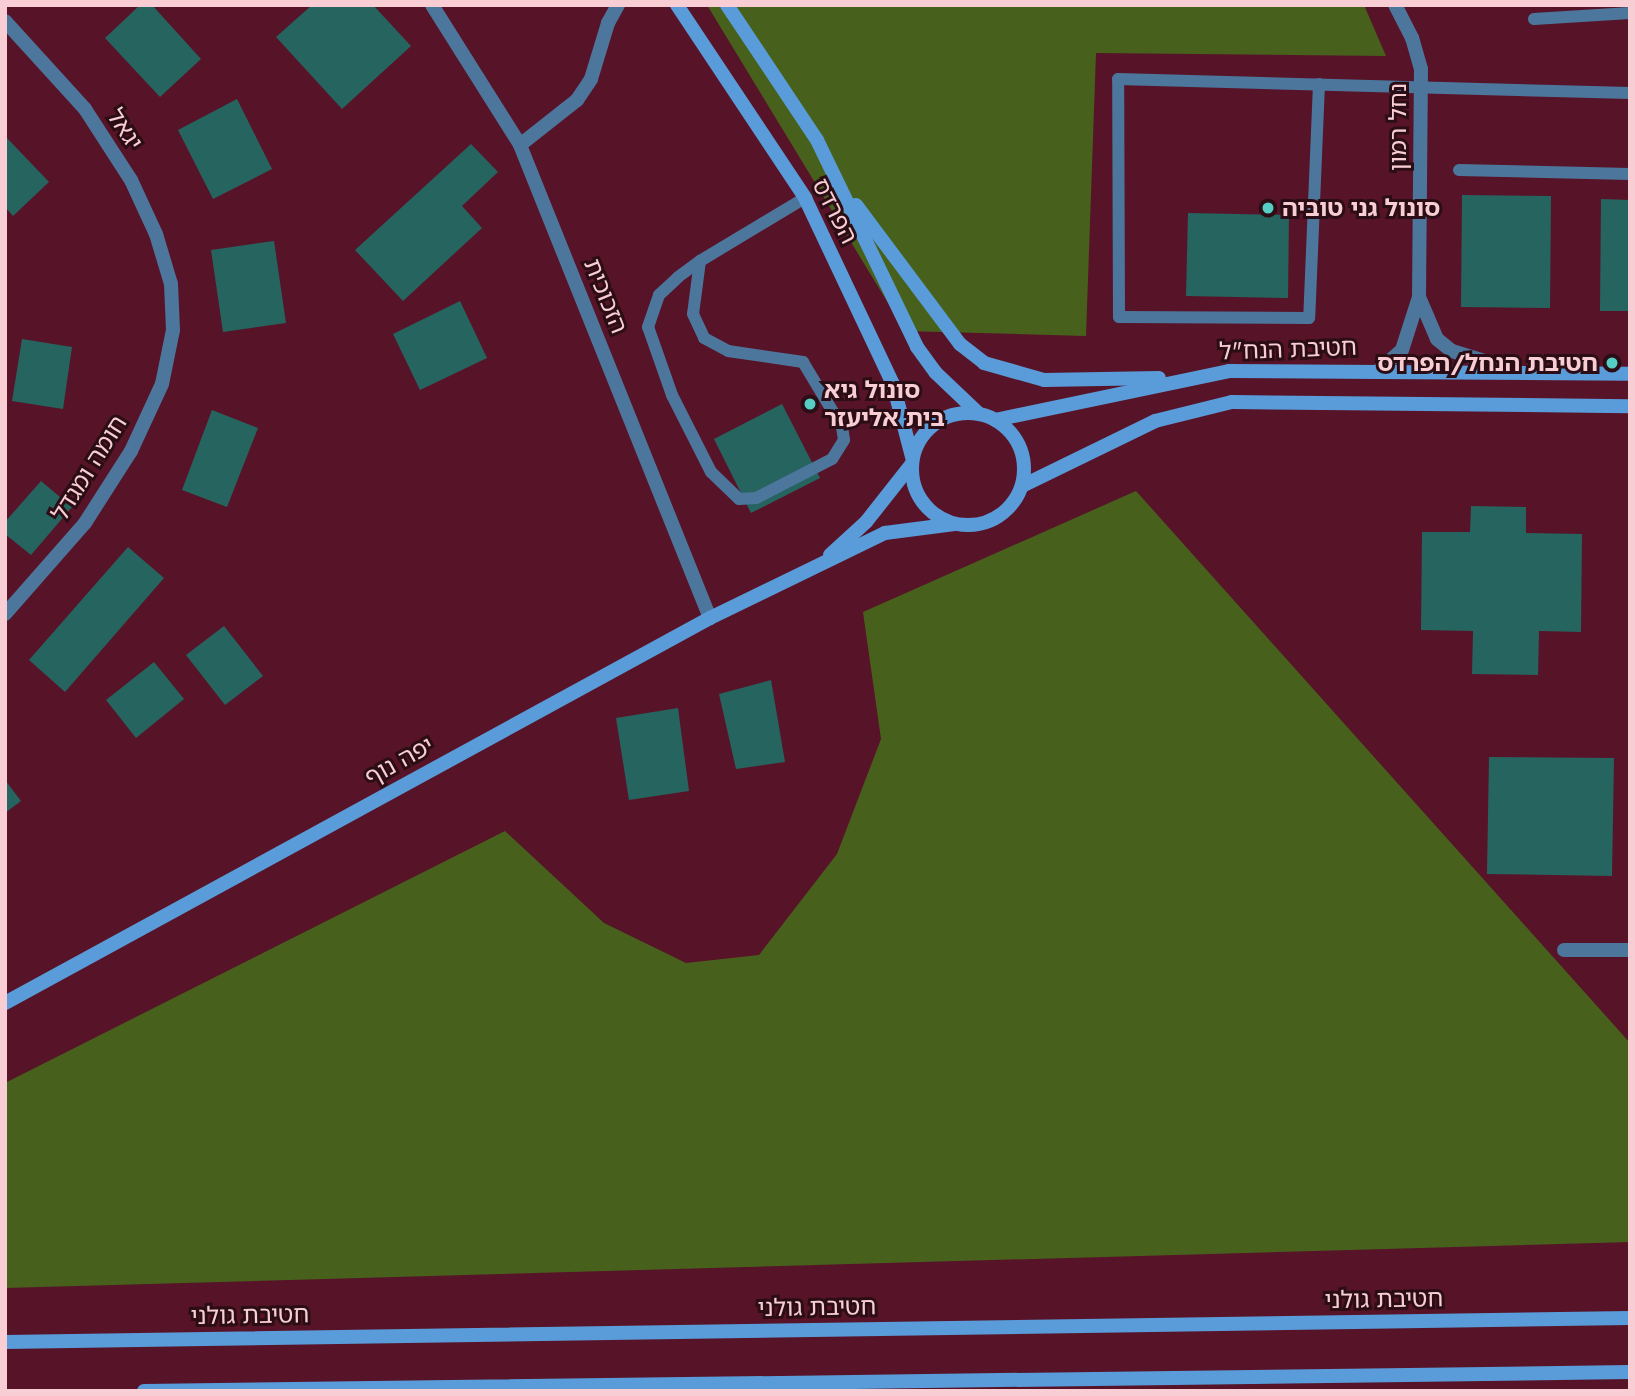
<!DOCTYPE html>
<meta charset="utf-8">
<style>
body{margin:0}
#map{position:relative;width:1635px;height:1396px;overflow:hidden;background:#571428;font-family:Jost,"Noto Sans Hebrew",sans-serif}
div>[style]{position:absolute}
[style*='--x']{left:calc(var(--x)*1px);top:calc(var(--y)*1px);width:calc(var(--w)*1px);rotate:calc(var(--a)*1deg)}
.green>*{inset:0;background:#47611d}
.building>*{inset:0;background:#26645f}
.lane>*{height:12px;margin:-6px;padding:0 6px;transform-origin:6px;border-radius:6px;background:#4d769c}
.street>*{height:14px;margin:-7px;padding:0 7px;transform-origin:7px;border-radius:7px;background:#4d769c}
.secondary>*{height:14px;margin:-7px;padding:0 7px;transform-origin:7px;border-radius:7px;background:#599cd9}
.secondary>.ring{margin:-7px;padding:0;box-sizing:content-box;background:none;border:14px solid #599cd9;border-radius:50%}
.dots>*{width:19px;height:19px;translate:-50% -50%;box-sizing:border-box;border:4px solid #2b0e15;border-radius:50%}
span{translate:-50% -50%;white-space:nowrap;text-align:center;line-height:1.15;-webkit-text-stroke:6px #2b0e15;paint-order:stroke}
.street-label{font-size:24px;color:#f8cdd4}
.poi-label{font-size:24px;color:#f8cdd4;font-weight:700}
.left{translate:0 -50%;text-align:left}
.right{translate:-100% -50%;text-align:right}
.frame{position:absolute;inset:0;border:7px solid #f8cdd4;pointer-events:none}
</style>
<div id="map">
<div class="green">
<i style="clip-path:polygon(707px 5px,1364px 5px,1386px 56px,1096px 53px,1086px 336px,905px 331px)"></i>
<i style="clip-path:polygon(1136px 491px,1630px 1043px,1630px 1242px,5px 1288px,5px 1083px,505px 831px,604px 923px,686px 963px,759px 955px,837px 854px,881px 739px,863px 612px)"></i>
</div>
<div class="building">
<i style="clip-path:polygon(140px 5px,152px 5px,201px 59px,160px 97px,105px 38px)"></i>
<i style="clip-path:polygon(312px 5px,373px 5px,411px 46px,342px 109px,276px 37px)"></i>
<i style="clip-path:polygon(237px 99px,272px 169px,213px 199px,178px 130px)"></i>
<i style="clip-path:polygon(5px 136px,49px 182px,13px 216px,5px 207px)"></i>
<i style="clip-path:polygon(471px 144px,498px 172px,462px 206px,482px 228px,403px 301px,355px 250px)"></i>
<i style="clip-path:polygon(1462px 195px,1551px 196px,1550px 308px,1461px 307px)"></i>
<i style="clip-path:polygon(1601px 199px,1630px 200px,1630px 311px,1600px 311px)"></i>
<i style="clip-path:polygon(1188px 213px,1289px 215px,1288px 298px,1186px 296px)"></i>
<i style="clip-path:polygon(274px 241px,286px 323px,223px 332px,211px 250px)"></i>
<i style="clip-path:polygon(460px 301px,487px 358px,420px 390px,393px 334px)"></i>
<i style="clip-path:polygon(22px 339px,72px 347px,63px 409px,12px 401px)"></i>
<i style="clip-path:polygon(782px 404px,820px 478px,751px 513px,714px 439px)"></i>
<i style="clip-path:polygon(212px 410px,258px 428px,227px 507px,182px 490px)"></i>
<i style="clip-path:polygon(41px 481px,72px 507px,31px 555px,5px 534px,5px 522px)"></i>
<i style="clip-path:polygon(1471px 506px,1526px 507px,1526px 533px,1582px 534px,1581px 632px,1539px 631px,1538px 675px,1472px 674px,1473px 631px,1421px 630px,1422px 532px,1470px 532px)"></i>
<i style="clip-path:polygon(128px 547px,164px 578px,65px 692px,29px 660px)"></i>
<i style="clip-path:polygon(224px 626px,263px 676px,225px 705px,186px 655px)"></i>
<i style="clip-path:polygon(154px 662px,184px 699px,136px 738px,106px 700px)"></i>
<i style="clip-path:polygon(771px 680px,785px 762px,736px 769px,719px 694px)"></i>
<i style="clip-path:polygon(678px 708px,689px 791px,629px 800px,616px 718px)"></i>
<i style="clip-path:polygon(1489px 757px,1614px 758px,1612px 876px,1487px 874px)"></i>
<i style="clip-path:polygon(5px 780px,21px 801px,5px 813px)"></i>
</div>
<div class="lane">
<i style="--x:1534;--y:19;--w:96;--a:-3.6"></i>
<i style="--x:1319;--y:84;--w:234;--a:92.4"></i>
<i style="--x:1309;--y:318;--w:190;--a:-179.7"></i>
<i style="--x:1119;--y:317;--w:238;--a:-90.2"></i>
<i style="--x:1118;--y:79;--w:512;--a:1.57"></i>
<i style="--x:1459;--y:170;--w:171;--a:1.3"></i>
<i style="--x:700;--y:261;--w:53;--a:97.5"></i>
<i style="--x:693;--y:314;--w:26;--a:65"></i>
<i style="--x:704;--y:338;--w:27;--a:28"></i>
<i style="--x:728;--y:351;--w:76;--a:8.3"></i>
<i style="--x:803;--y:362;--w:76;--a:59"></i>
<i style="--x:842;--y:427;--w:13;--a:81"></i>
<i style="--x:844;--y:440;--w:22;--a:122"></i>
<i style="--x:832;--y:459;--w:85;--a:152.8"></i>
<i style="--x:756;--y:498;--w:17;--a:177"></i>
<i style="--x:739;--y:499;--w:39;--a:-136"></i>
<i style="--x:711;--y:472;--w:86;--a:-116.9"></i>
<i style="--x:672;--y:395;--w:72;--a:-109.4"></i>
<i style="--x:648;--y:327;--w:34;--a:-71"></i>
<i style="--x:659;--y:295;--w:26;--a:-43"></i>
<i style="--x:678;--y:277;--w:27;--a:-36"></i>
<i style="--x:700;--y:261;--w:122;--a:-31"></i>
</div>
<div class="street">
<i style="--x:432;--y:5;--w:165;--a:57.8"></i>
<i style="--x:520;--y:145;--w:510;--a:68.12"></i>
<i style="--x:5;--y:21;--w:119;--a:47.7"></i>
<i style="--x:85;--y:109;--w:85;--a:57.1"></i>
<i style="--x:131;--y:180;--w:60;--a:65.2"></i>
<i style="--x:156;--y:234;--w:52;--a:73.3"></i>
<i style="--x:171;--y:284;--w:46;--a:87.5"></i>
<i style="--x:173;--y:330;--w:55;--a:101.5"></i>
<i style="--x:162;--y:384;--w:74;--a:114.8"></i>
<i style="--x:131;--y:451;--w:85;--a:122.6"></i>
<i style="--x:85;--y:523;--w:121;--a:131.3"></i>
<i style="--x:520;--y:145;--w:73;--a:-38.3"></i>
<i style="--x:577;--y:100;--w:25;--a:-56"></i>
<i style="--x:591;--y:79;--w:59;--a:-73.1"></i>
<i style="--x:608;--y:23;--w:21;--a:-61"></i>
<i style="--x:1419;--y:297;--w:46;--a:66.8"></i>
<i style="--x:1437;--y:339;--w:19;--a:39"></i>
<i style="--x:1452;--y:351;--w:68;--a:17.1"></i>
<i style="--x:1379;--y:370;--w:30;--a:-41"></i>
<i style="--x:1402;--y:350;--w:56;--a:-72.2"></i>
<i style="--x:1419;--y:297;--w:228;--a:-89.5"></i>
<i style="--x:1421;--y:69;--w:32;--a:-106"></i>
<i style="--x:1412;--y:38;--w:37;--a:-117"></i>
<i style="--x:1564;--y:950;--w:66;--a:0"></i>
</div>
<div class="secondary">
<i style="--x:677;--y:5;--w:232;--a:56.4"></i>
<i style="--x:805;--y:198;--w:206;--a:64.7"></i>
<i style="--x:893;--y:384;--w:75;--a:75.4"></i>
<i style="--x:727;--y:5;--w:162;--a:56.3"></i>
<i style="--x:817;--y:140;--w:230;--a:64.2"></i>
<i style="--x:917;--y:347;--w:32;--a:54"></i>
<i style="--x:936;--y:373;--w:59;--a:43.6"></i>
<i style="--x:856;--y:205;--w:174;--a:53.2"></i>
<i style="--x:960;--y:344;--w:31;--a:38"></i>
<i style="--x:984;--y:363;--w:62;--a:15.8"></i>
<i style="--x:1044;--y:380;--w:115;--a:-1"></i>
<i class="ring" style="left:912px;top:413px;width:98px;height:98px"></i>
<i style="--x:995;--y:420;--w:239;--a:-11.8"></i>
<i style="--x:1229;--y:371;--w:401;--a:0.4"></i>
<i style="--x:1022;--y:486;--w:148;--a:-26"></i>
<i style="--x:1155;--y:421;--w:79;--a:-13.9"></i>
<i style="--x:1232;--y:402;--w:398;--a:0.6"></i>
<i style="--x:830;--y:555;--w:49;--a:-42.5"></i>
<i style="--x:866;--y:522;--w:73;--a:-51.7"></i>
<i style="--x:5;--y:1003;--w:803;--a:-28.64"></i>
<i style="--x:710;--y:618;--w:195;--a:-25.9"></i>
<i style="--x:885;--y:533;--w:70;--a:-7.4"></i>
<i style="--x:5;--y:1342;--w:1625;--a:-0.85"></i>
<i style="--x:144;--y:1391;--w:1486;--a:-0.73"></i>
</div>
<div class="dots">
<i style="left:1268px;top:208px;background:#56cec4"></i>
<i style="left:1612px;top:363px;background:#56cec4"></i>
<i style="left:810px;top:404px;background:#56cec4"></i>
</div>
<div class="street-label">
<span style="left:1398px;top:127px;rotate:-90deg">נחל רמון</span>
<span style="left:125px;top:129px;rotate:57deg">יגאל</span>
<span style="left:835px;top:211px;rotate:63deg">הפרדס</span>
<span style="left:606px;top:296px;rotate:68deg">הזכוכית</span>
<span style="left:1288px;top:349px;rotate:-2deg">חטיבת הנח"ל</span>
<span style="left:89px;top:468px;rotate:-58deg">חומה ומגדל</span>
<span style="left:399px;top:761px;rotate:-29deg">יפה נוף</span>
<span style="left:1384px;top:1299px;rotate:-1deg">חטיבת גולני</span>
<span style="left:817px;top:1307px;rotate:-1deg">חטיבת גולני</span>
<span style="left:250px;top:1315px;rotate:-1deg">חטיבת גולני</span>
</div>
<div class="poi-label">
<span class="left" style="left:1282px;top:208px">סונול גני טוביה</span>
<span class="right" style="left:1598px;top:363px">חטיבת הנחל/הפרדס</span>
<span class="left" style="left:824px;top:404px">סונול גיא<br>בית אליעזר</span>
</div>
<div class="frame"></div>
</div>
